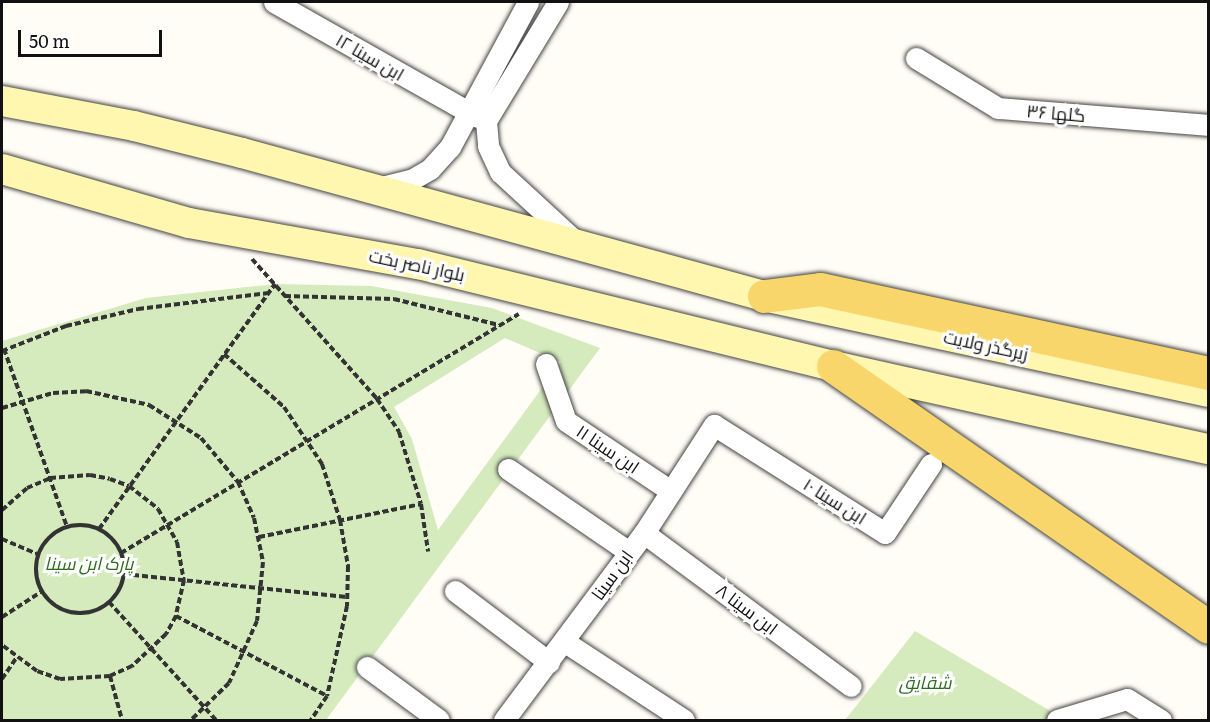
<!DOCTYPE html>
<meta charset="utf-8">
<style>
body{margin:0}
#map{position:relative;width:1210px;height:722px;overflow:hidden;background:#fffdf5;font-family:Literata,Cairo,serif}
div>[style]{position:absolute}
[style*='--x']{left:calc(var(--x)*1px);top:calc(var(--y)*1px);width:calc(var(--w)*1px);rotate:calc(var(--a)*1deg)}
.green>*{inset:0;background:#d5ebbd}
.path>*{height:4px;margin-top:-2px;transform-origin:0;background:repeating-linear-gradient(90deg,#333 0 6px,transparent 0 9px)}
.path>.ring{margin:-2px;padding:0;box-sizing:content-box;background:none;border:4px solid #333;border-radius:50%}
.roads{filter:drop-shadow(0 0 2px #444) drop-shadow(0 0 2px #444)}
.street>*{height:21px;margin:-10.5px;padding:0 10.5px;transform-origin:10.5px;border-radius:10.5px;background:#fff}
.secondary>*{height:30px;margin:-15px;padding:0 15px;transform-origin:15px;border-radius:15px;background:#fff6b0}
.primary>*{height:33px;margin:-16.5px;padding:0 16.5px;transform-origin:16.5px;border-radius:16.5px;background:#f9d66b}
span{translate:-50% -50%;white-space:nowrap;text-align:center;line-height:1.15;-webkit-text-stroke:6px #fff;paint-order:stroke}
.street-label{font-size:18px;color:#111}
.park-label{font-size:18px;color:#2f6b1f;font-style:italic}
.frame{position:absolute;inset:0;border:3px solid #111;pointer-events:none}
.scale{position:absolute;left:18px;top:30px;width:144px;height:27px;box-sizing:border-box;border:3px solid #111;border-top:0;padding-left:8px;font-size:18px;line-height:21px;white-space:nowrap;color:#111;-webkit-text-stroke:4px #fff;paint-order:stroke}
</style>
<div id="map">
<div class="green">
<i style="clip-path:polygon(evenodd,275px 284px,371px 286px,492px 308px,600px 348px,326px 720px,2px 720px,2px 341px,146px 298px,275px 284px,505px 338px,561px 362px,438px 530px,412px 439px,394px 407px,505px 338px)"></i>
<i style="clip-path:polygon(915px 631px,1064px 719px,845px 720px)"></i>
</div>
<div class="path">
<i style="--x:252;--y:259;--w:188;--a:48.2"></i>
<i style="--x:377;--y:399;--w:40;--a:56"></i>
<i style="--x:399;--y:432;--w:75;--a:73"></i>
<i style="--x:421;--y:504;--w:48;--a:81.5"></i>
<i style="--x:285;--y:296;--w:109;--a:1.6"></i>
<i style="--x:394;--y:299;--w:108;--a:13.9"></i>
<i style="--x:4;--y:349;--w:189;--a:70.5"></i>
<i style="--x:2;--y:351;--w:69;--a:-21.3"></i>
<i style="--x:66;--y:326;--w:74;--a:-13.3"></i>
<i style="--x:138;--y:309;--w:132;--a:-7"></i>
<i style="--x:224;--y:354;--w:80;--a:41.5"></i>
<i style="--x:284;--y:407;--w:69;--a:56.3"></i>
<i style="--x:322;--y:464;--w:59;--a:72.2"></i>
<i style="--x:340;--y:520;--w:47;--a:80.1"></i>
<i style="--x:348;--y:566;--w:40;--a:91.4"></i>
<i style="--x:347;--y:606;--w:92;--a:102.5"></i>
<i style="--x:327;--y:696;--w:29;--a:124"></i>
<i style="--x:2;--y:408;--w:53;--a:-16.4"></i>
<i style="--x:53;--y:393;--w:33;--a:-3"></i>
<i style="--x:86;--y:391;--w:65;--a:12.5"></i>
<i style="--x:149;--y:405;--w:62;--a:32.4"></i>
<i style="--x:201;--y:438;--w:57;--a:49.9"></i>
<i style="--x:238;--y:482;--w:39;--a:66"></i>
<i style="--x:254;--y:518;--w:45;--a:78.4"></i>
<i style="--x:263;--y:562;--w:59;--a:95.8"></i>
<i style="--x:257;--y:621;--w:68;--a:114.3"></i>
<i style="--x:229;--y:683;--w:53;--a:135.8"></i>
<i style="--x:2;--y:510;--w:33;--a:-41"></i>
<i style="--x:27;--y:488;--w:25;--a:-23"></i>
<i style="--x:50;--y:478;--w:40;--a:-4.3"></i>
<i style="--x:90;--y:475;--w:20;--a:11"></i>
<i style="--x:110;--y:479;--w:20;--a:20"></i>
<i style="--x:129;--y:486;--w:37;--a:38"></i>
<i style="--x:158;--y:509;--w:38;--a:60"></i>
<i style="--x:177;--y:542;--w:39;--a:80"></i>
<i style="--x:184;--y:580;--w:37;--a:103"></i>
<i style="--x:176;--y:616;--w:21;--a:119"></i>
<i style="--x:166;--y:634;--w:47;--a:136.7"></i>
<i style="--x:132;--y:666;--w:24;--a:156"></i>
<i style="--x:110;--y:676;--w:50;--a:176.6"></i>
<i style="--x:60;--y:679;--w:24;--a:-161"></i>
<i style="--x:37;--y:671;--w:44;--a:-143.4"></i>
<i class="ring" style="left:36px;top:525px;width:84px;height:84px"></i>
<i style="--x:99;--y:529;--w:302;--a:-54.3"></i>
<i style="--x:259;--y:537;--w:165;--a:-11.5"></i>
<i style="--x:2;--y:539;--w:39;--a:23"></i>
<i style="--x:121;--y:553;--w:464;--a:-31"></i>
<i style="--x:124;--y:574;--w:224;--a:5.9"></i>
<i style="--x:109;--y:602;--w:159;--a:47.8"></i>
<i style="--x:176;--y:616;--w:171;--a:27.9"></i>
<i style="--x:2;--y:617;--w:46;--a:-32.7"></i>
<i style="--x:110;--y:676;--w:46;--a:74.7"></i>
<i style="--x:2;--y:679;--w:25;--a:-56"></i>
</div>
<div class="roads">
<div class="street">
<i style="--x:274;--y:2;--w:233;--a:29.5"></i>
<i style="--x:558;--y:2;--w:139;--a:121.2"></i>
<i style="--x:486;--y:121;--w:25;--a:85"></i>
<i style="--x:488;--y:146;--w:29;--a:65"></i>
<i style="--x:500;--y:172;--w:100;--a:42.6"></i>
<i style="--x:916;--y:58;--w:96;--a:31.4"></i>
<i style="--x:998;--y:108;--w:211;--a:4.6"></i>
<i style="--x:378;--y:188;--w:34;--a:-14"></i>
<i style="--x:411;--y:180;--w:22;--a:-30"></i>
<i style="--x:430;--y:169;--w:30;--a:-48"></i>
<i style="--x:450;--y:147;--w:165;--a:-61.7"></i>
<i style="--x:546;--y:364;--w:60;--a:70.7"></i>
<i style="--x:566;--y:421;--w:126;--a:33.7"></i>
<i style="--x:508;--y:469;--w:147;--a:34.4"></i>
<i style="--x:644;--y:533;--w:257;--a:36.5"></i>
<i style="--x:455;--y:591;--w:118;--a:37.1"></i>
<i style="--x:565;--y:642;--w:142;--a:33.2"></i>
<i style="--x:367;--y:667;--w:89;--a:36.4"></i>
<i style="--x:1127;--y:699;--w:40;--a:32"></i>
<i style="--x:504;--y:720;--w:234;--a:-53.2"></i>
<i style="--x:644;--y:533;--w:129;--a:-57.1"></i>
<i style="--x:714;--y:425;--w:202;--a:32.3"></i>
<i style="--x:885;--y:533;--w:83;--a:-56.3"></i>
<i style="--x:1057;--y:720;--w:73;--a:-16.7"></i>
</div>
<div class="secondary">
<i style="--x:2;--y:101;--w:134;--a:10.7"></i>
<i style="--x:134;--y:126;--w:111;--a:14"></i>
<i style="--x:242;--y:153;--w:541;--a:15.32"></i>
<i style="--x:764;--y:296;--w:454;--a:12.2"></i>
<i style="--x:2;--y:169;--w:195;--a:16.1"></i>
<i style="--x:189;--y:223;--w:233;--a:10.2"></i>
<i style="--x:418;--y:264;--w:427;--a:13.8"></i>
<i style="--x:833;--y:366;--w:384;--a:12.5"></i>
</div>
<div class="primary">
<i style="--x:764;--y:296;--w:56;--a:-7.1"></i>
<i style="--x:820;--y:289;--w:397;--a:12.2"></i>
<i style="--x:833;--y:366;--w:457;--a:34.8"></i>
</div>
</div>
<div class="street-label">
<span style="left:370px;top:57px;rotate:30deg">ابن سینا ۱۲</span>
<span style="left:1056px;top:113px;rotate:5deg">۳۶ گلها</span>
<span style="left:417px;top:265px;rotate:12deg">بلوار ناصر بخت</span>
<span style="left:986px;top:345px;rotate:12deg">زیرگذر ولایت</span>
<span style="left:608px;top:449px;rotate:34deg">ابن سینا ۱۱</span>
<span style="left:835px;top:501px;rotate:32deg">ابن سینا ۱۰</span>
<span style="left:612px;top:575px;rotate:-54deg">ابن سینا</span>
<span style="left:747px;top:609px;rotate:37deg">ابن سینا ۸</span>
</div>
<div class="park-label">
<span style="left:89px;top:563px">پارک ابن سینا</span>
<span style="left:925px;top:682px">شقایق</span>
</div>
<div class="frame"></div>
<div class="scale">50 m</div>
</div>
